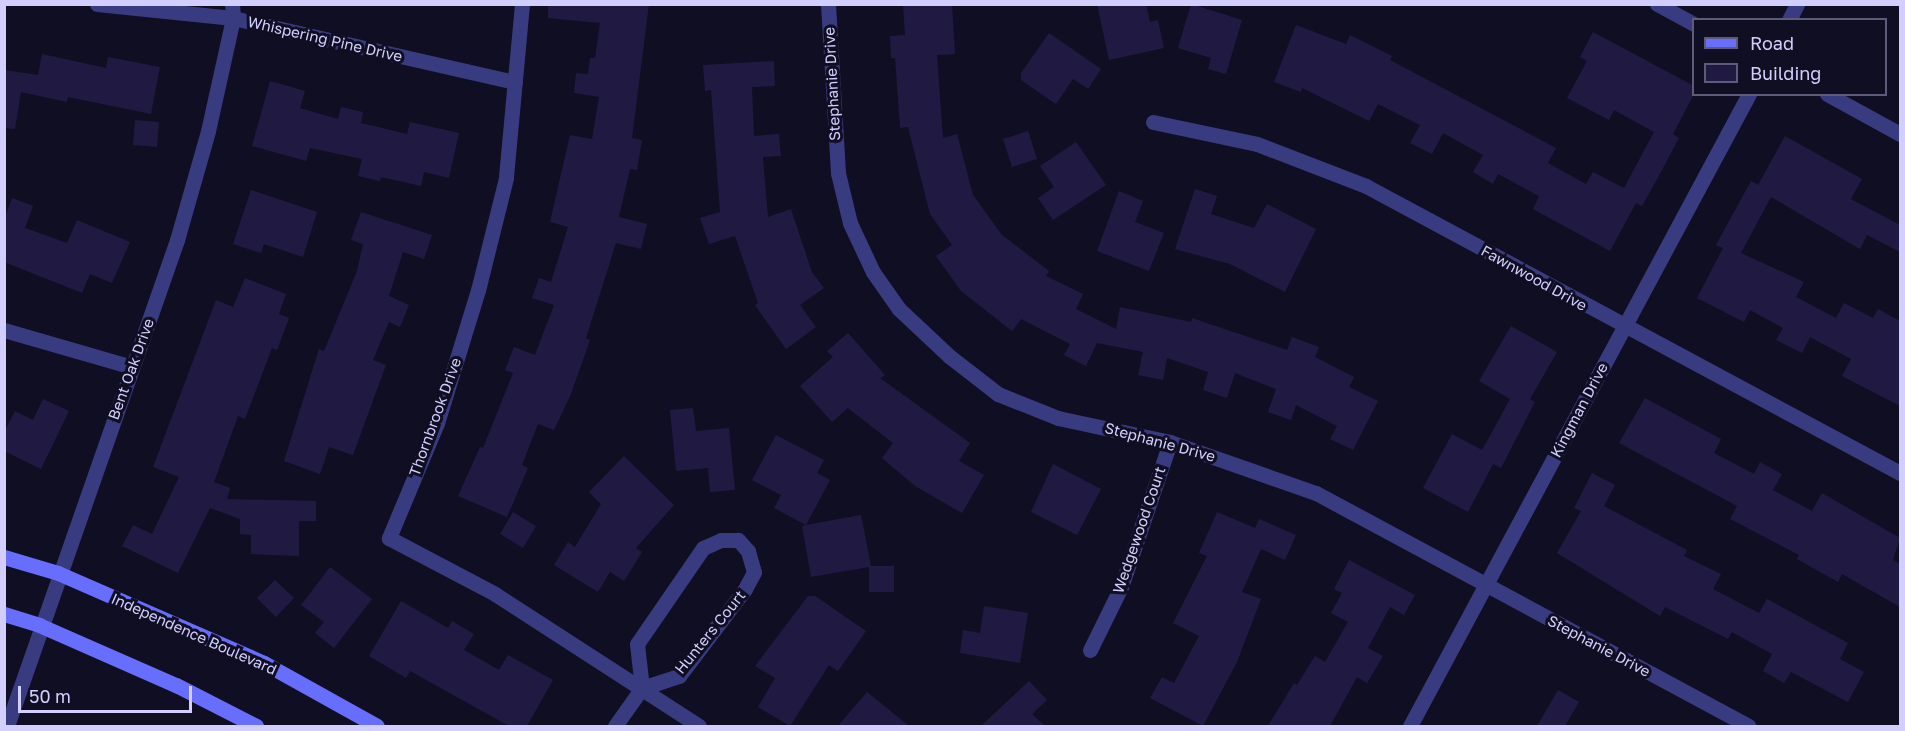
<!DOCTYPE html>
<style>
body{margin:0}
#map{position:relative;width:1905px;height:731px;overflow:hidden;background:#100e22;font-family:"Golos Text",sans-serif}
div>[style]{position:absolute}
[style*='--x']{left:calc(var(--x)*1px);top:calc(var(--y)*1px);width:calc(var(--w)*1px);rotate:calc(var(--a)*1deg)}
.building>*{inset:0;background:#201a43}
.street>*{height:15px;margin:-7.5px;padding:0 7.5px;transform-origin:7.5px;border-radius:7.5px;background:#393b81}
.secondary>*{height:15px;margin:-7.5px;padding:0 7.5px;transform-origin:7.5px;border-radius:7.5px;background:#676dfd}
span{translate:-50% -50%;white-space:nowrap;text-align:center;line-height:1.15;-webkit-text-stroke:6px #100e22;paint-order:stroke}
.street-label{font-size:15px;color:#d2cffe}
.frame{position:absolute;inset:0;border:6px solid #d2cffe;pointer-events:none}
.legend{position:absolute;left:1692px;top:18px;width:195px;height:78px;box-sizing:border-box;background:#100e22;border:2px solid #5e5b7a;margin:0;padding:8px 10px;list-style:none;font-size:18px;color:#d2cffe}
.legend li{display:flex;align-items:center;gap:12px;height:30px}
.legend b{width:30px;border:2px solid #5e5b7a}
.scale{position:absolute;left:18px;top:686px;width:174px;height:27px;box-sizing:border-box;border:3px solid #d2cffe;border-top:0;padding-left:8px;font-size:18px;line-height:21px;white-space:nowrap;color:#d2cffe;-webkit-text-stroke:4px #100e22;paint-order:stroke}
</style>
<div id="map">
<div class="building">
<i style="clip-path:polygon(548px 4px,649px 4px,632px 138px,642px 140px,637px 170px,630px 169px,619px 217px,647px 224px,641px 249px,616px 243px,586px 338px,590px 340px,571px 394px,554px 430px,538px 424px,522px 465px,528px 468px,507px 517px,458px 496px,480px 447px,483px 448px,513px 373px,505px 370px,514px 347px,535px 355px,554px 305px,532px 298px,539px 278px,551px 282px,568px 227px,550px 222px,570px 135px,592px 139px,599px 97px,574px 93px,576px 73px,588px 74px,590px 58px,595px 58px,600px 23px,548px 18px)"></i>
<i style="clip-path:polygon(903px 4px,952px 4px,955px 54px,937px 55px,943px 138px,957px 134px,973px 195px,1002px 235px,1049px 271px,1046px 276px,1083px 294px,1076px 309px,1116px 329px,1120px 307px,1191px 322px,1192px 318px,1287px 350px,1292px 337px,1319px 347px,1315px 357px,1354px 377px,1349px 387px,1378px 401px,1353px 450px,1330px 439px,1337px 426px,1296px 405px,1291px 420px,1268px 412px,1276px 389px,1235px 373px,1227px 398px,1203px 390px,1208px 372px,1167px 358px,1163px 380px,1138px 375px,1143px 352px,1097px 343px,1086px 366px,1064px 355px,1070px 344px,1021px 319px,1012px 331px,961px 291px,936px 256px,952px 245px,930px 214px,908px 127px,900px 128px,895px 58px,891px 58px,890px 36px,905px 35px)"></i>
<i style="clip-path:polygon(1097px 4px,1146px 4px,1150px 22px,1158px 20px,1164px 48px,1109px 60px)"></i>
<i style="clip-path:polygon(1191px 4px,1242px 20px,1226px 74px,1208px 69px,1211px 58px,1178px 48px)"></i>
<i style="clip-path:polygon(1296px 25px,1346px 44px,1350px 35px,1392px 56px,1390px 60px,1556px 148px,1548px 163px,1586px 184px,1593px 172px,1624px 188px,1654px 132px,1614px 110px,1609px 120px,1567px 98px,1587px 61px,1580px 57px,1593px 32px,1694px 86px,1694px 94px,1673px 134px,1679px 138px,1655px 183px,1642px 206px,1636px 203px,1610px 251px,1533px 209px,1539px 196px,1498px 174px,1493px 184px,1473px 172px,1483px 155px,1443px 133px,1432px 154px,1410px 143px,1420px 125px,1378px 104px,1369px 121px,1302px 88px,1301px 92px,1274px 82px)"></i>
<i style="clip-path:polygon(1049px 33px,1101px 69px,1088px 89px,1073px 79px,1056px 104px,1021px 80px,1021px 73px)"></i>
<i style="clip-path:polygon(42px 54px,106px 68px,108px 57px,160px 67px,151px 114px,68px 97px,67px 102px,21px 92px,15px 129px,4px 128px,4px 70px,38px 75px)"></i>
<i style="clip-path:polygon(774px 61px,775px 86px,752px 87px,754px 136px,779px 134px,781px 156px,763px 157px,768px 217px,791px 209px,812px 272px,824px 288px,800px 305px,816px 327px,786px 349px,755px 305px,758px 303px,735px 236px,709px 244px,700px 218px,720px 212px,711px 90px,705px 91px,703px 65px)"></i>
<i style="clip-path:polygon(270px 81px,305px 91px,300px 108px,338px 119px,341px 107px,363px 112px,361px 123px,407px 134px,410px 122px,459px 133px,449px 178px,424px 172px,421px 186px,381px 177px,380px 181px,358px 176px,362px 159px,310px 148px,306px 161px,252px 146px)"></i>
<i style="clip-path:polygon(135px 120px,159px 122px,157px 147px,133px 145px)"></i>
<i style="clip-path:polygon(1028px 131px,1037px 159px,1012px 167px,1003px 139px)"></i>
<i style="clip-path:polygon(1785px 136px,1862px 179px,1851px 199px,1900px 225px,1900px 252px,1867px 235px,1860px 249px,1771px 197px,1741px 253px,1804px 282px,1796px 297px,1836px 318px,1844px 303px,1873px 318px,1878px 309px,1900px 321px,1900px 406px,1842px 376px,1851px 359px,1810px 337px,1802px 353px,1776px 340px,1783px 328px,1750px 310px,1744px 322px,1697px 298px,1723px 248px,1716px 245px,1751px 181px,1758px 185px)"></i>
<i style="clip-path:polygon(1076px 142px,1106px 185px,1053px 220px,1038px 198px,1054px 187px,1040px 166px)"></i>
<i style="clip-path:polygon(1195px 189px,1217px 196px,1211px 214px,1254px 228px,1267px 204px,1316px 229px,1285px 292px,1230px 264px,1175px 249px)"></i>
<i style="clip-path:polygon(251px 190px,317px 212px,303px 257px,264px 244px,261px 253px,233px 244px)"></i>
<i style="clip-path:polygon(1119px 191px,1143px 201px,1135px 222px,1164px 233px,1149px 271px,1097px 251px)"></i>
<i style="clip-path:polygon(12px 198px,33px 206px,25px 228px,67px 243px,77px 220px,130px 242px,112px 283px,90px 274px,82px 293px,4px 262px,4px 220px)"></i>
<i style="clip-path:polygon(361px 212px,432px 235px,424px 259px,403px 252px,389px 296px,409px 305px,400px 327px,389px 322px,373px 360px,386px 365px,353px 455px,329px 447px,320px 474px,284px 461px,319px 349px,324px 351px,357px 271px,363px 244px,351px 240px)"></i>
<i style="clip-path:polygon(245px 278px,286px 294px,279px 314px,289px 318px,277px 350px,272px 348px,245px 419px,238px 416px,214px 482px,230px 488px,227px 499px,316px 501px,316px 521px,299px 521px,299px 556px,251px 554px,251px 535px,240px 534px,240px 519px,210px 508px,178px 573px,122px 546px,133px 525px,152px 534px,179px 477px,153px 467px,216px 300px,233px 307px)"></i>
<i style="clip-path:polygon(1511px 326px,1557px 352px,1530px 399px,1535px 402px,1501px 468px,1493px 464px,1468px 512px,1423px 488px,1452px 434px,1482px 450px,1492px 432px,1510px 399px,1479px 381px)"></i>
<i style="clip-path:polygon(848px 333px,885px 375px,880px 378px,970px 443px,959px 461px,984px 475px,962px 513px,915px 486px,882px 458px,893px 443px,848px 408px,832px 422px,800px 386px,833px 357px,827px 351px)"></i>
<i style="clip-path:polygon(1645px 398px,1721px 439px,1714px 453px,1754px 474px,1760px 462px,1782px 474px,1773px 490px,1812px 511px,1822px 493px,1900px 538px,1893px 560px,1900px 564px,1900px 607px,1842px 574px,1838px 582px,1797px 559px,1799px 555px,1730px 519px,1737px 506px,1619px 443px)"></i>
<i style="clip-path:polygon(43px 399px,69px 411px,41px 469px,4px 451px,4px 432px,15px 411px,33px 420px)"></i>
<i style="clip-path:polygon(693px 408px,696px 431px,729px 428px,735px 490px,710px 492px,708px 468px,676px 471px,670px 410px)"></i>
<i style="clip-path:polygon(776px 435px,824px 460px,817px 473px,830px 480px,806px 525px,861px 515px,871px 566px,894px 566px,894px 592px,869px 592px,869px 567px,811px 577px,802px 526px,806px 525px,774px 508px,781px 495px,752px 480px)"></i>
<i style="clip-path:polygon(624px 456px,674px 505px,636px 548px,642px 552px,624px 581px,610px 572px,598px 592px,554px 565px,568px 542px,575px 547px,601px 504px,589px 492px)"></i>
<i style="clip-path:polygon(1053px 464px,1101px 489px,1077px 535px,1031px 512px)"></i>
<i style="clip-path:polygon(1592px 473px,1615px 485px,1604px 506px,1687px 550px,1684px 556px,1721px 574px,1713px 589px,1759px 613px,1767px 599px,1848px 643px,1840px 659px,1864px 672px,1848px 702px,1791px 672px,1784px 683px,1763px 671px,1772px 654px,1732px 632px,1728px 639px,1665px 607px,1660px 616px,1557px 553px,1581px 511px,1574px 508px)"></i>
<i style="clip-path:polygon(513px 512px,536px 526px,523px 548px,500px 534px)"></i>
<i style="clip-path:polygon(1217px 512px,1255px 528px,1259px 519px,1296px 535px,1285px 560px,1261px 549px,1242px 592px,1261px 599px,1237px 662px,1203px 726px,1150px 698px,1162px 677px,1174px 683px,1199px 636px,1173px 623px,1207px 556px,1199px 553px)"></i>
<i style="clip-path:polygon(1349px 560px,1415px 595px,1404px 615px,1390px 607px,1368px 648px,1383px 656px,1367px 683px,1357px 677px,1330px 726px,1268px 726px,1294px 683px,1297px 685px,1315px 656px,1325px 662px,1348px 622px,1331px 613px,1342px 593px,1334px 589px)"></i>
<i style="clip-path:polygon(330px 567px,372px 599px,334px 648px,315px 633px,324px 622px,301px 605px)"></i>
<i style="clip-path:polygon(275px 580px,294px 598px,276px 617px,257px 598px)"></i>
<i style="clip-path:polygon(808px 596px,815px 596px,866px 631px,838px 671px,829px 665px,790px 726px,758px 707px,775px 678px,755px 666px)"></i>
<i style="clip-path:polygon(401px 601px,448px 628px,452px 621px,474px 634px,464px 650px,499px 670px,508px 655px,553px 680px,527px 726px,509px 726px,410px 671px,406px 678px,369px 656px)"></i>
<i style="clip-path:polygon(984px 606px,1028px 613px,1020px 663px,960px 653px,963px 630px,980px 633px)"></i>
<i style="clip-path:polygon(1029px 681px,1047px 700px,1032px 714px,1045px 726px,981px 726px)"></i>
<i style="clip-path:polygon(1558px 690px,1579px 702px,1565px 726px,1537px 726px)"></i>
<i style="clip-path:polygon(867px 692px,909px 726px,838px 726px)"></i>
</div>
<div class="street">
<i style="--x:97;--y:4;--w:137;--a:5.9"></i>
<i style="--x:233;--y:18;--w:289;--a:12.8"></i>
<i style="--x:522;--y:4;--w:175;--a:95.3"></i>
<i style="--x:506;--y:178;--w:115;--a:104"></i>
<i style="--x:478;--y:290;--w:139;--a:107.1"></i>
<i style="--x:437;--y:423;--w:125;--a:112.7"></i>
<i style="--x:389;--y:538;--w:120;--a:27.8"></i>
<i style="--x:495;--y:594;--w:243;--a:32.9"></i>
<i style="--x:828;--y:4;--w:169;--a:86.6"></i>
<i style="--x:838;--y:173;--w:51;--a:76.5"></i>
<i style="--x:850;--y:223;--w:54;--a:64.9"></i>
<i style="--x:873;--y:272;--w:45;--a:54.9"></i>
<i style="--x:899;--y:309;--w:69;--a:43.2"></i>
<i style="--x:949;--y:356;--w:62;--a:37.8"></i>
<i style="--x:998;--y:394;--w:65;--a:21.8"></i>
<i style="--x:1058;--y:418;--w:115;--a:12.1"></i>
<i style="--x:1170;--y:442;--w:155;--a:19.3"></i>
<i style="--x:1316;--y:493;--w:491;--a:28.3"></i>
<i style="--x:1657;--y:4;--w:42;--a:28.4"></i>
<i style="--x:1789;--y:20;--w:18;--a:-63"></i>
<i style="--x:1827;--y:94;--w:83;--a:28.7"></i>
<i style="--x:1153;--y:122;--w:106;--a:11.9"></i>
<i style="--x:1257;--y:144;--w:117;--a:21.1"></i>
<i style="--x:1366;--y:186;--w:606;--a:28.26"></i>
<i style="--x:4;--y:330;--w:133;--a:16.1"></i>
<i style="--x:1090;--y:650;--w:70;--a:-63.8"></i>
<i style="--x:1121;--y:587;--w:153;--a:-71.3"></i>
<i style="--x:7;--y:726;--w:515;--a:-70.72"></i>
<i style="--x:177;--y:240;--w:113;--a:-74.1"></i>
<i style="--x:208;--y:131;--w:116;--a:-77.5"></i>
<i style="--x:233;--y:18;--w:14;--a:-94"></i>
<i style="--x:615;--y:726;--w:47;--a:-54.6"></i>
<i style="--x:642;--y:688;--w:39;--a:-18"></i>
<i style="--x:679;--y:676;--w:109;--a:-52.8"></i>
<i style="--x:745;--y:589;--w:19;--a:-62"></i>
<i style="--x:754;--y:572;--w:22;--a:-106"></i>
<i style="--x:748;--y:551;--w:15;--a:-132"></i>
<i style="--x:738;--y:540;--w:17;--a:180"></i>
<i style="--x:721;--y:540;--w:20;--a:156"></i>
<i style="--x:703;--y:548;--w:116;--a:124.5"></i>
<i style="--x:637;--y:644;--w:44;--a:83.5"></i>
<i style="--x:1410;--y:726;--w:717;--a:-61.79"></i>
</div>
<div class="secondary">
<i style="--x:4;--y:557;--w:56;--a:16.5"></i>
<i style="--x:58;--y:573;--w:225;--a:23.6"></i>
<i style="--x:264;--y:663;--w:129;--a:29.1"></i>
<i style="--x:4;--y:614;--w:37;--a:17"></i>
<i style="--x:39;--y:625;--w:150;--a:23.7"></i>
<i style="--x:176;--y:685;--w:90;--a:27.1"></i>
</div>
<div class="street-label">
<span style="left:325px;top:39px;rotate:13deg">Whispering Pine Drive</span>
<span style="left:832px;top:84px;rotate:-93deg">Stephanie Drive</span>
<span style="left:1534px;top:278px;rotate:29deg">Fawnwood Drive</span>
<span style="left:131px;top:369px;rotate:-70deg">Bent Oak Drive</span>
<span style="left:1579px;top:410px;rotate:-62deg">Kingman Drive</span>
<span style="left:435px;top:417px;rotate:-70deg">Thornbrook Drive</span>
<span style="left:1160px;top:442px;rotate:15deg">Stephanie Drive</span>
<span style="left:1139px;top:530px;rotate:-71deg">Wedgewood Court</span>
<span style="left:710px;top:632px;rotate:-51deg">Hunters Court</span>
<span style="left:194px;top:634px;rotate:24deg">Independence Boulevard</span>
<span style="left:1599px;top:646px;rotate:28deg">Stephanie Drive</span>
</div>
<div class="frame"></div>
<ul class="legend">
<li><b style="height:8px;background:#676dfd"></b>Road</li>
<li><b style="height:16px;background:#201a43"></b>Building</li>
</ul>
<div class="scale">50 m</div>
</div>
